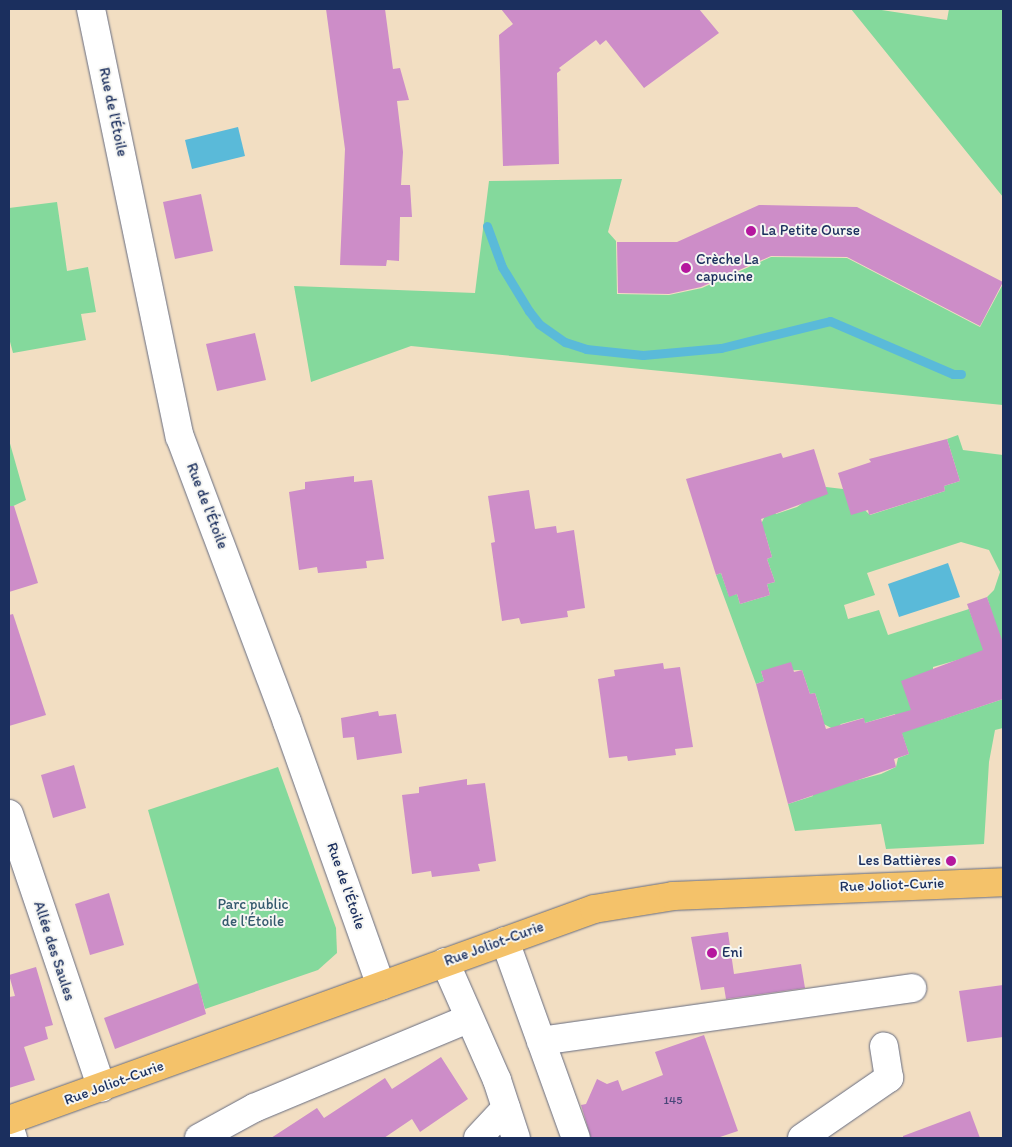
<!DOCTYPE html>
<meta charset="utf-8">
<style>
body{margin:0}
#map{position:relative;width:1012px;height:1147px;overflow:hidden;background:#f2dec2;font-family:Itim,sans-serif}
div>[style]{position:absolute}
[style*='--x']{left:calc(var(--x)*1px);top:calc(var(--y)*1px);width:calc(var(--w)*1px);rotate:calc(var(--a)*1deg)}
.green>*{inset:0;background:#84d99c}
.water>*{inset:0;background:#5abad9}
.stream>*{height:9px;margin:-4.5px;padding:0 4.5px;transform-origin:4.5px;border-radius:4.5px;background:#5abad9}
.building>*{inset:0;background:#cd8dc8}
.roads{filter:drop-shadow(0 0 1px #666c81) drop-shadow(0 0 1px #666c81)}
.minor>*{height:28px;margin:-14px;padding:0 14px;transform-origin:14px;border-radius:14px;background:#fff}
.major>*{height:28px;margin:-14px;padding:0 14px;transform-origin:14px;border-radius:14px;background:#f4c26a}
.dots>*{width:14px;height:14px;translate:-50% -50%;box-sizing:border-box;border:2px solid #f6f6f2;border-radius:50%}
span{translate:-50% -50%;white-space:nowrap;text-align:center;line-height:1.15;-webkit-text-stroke:4px #f6f6f2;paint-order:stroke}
.number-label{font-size:12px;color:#484678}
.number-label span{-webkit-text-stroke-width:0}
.street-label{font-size:15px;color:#1b2f5e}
.poi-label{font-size:15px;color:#1b2f5e}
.left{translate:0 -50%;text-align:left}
.right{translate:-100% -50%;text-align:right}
.park-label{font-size:15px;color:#355a6e}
.frame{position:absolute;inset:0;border:10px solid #1b2f5e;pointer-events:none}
</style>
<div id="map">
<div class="green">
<i style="clip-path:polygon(851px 9px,875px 9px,947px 20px,949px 9px,1003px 9px,1003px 197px)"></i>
<i style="clip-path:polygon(622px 179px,608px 232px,616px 241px,617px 294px,669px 295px,702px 288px,771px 257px,847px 258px,980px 327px,1003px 284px,1003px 405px,411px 346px,311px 382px,294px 286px,475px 293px,489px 181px)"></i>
<i style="clip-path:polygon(57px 202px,67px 271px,88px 267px,96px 312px,81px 314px,86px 340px,13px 353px,9px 338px,9px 208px)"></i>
<i style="clip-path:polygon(evenodd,958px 435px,963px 450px,1003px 455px,1003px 647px,933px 667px,934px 722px,1003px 699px,1003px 728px,995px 730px,989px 762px,984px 844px,886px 849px,881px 824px,795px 831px,788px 804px,813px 796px,812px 792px,881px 774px,896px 767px,898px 758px,909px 754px,895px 714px,865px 723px,863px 718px,841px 724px,835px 730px,820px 722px,822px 715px,815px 693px,810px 694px,802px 670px,761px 671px,764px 681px,756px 684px,716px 575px,721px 573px,729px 596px,737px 594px,740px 604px,770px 595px,767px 584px,775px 582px,767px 559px,772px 557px,765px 533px,759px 528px,767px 512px,774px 511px,776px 514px,797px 507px,826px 487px,843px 489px,870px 515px,945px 491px,944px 486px,960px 481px,947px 439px,958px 435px,961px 542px,989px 550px,1000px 572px,994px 590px,987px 597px,993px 617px,974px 623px,969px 609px,888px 635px,879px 610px,848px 619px,844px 605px,875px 595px,867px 573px,961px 542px)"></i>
<i style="clip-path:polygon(9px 440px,26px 500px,9px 508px)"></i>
<i style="clip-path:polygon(278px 767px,336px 928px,337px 953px,318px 970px,205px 1009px,148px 810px)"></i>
</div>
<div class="water">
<i style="clip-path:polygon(238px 127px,245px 156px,192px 169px,185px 140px)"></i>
<i style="clip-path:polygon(948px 563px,960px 597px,899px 617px,888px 584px)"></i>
</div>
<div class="stream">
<i style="--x:487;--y:226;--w:44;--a:69.9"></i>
<i style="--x:502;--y:267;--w:52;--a:58.5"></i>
<i style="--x:529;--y:311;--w:16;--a:52"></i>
<i style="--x:539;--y:324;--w:32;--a:35"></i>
<i style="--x:565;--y:342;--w:22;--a:18"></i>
<i style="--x:586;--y:349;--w:57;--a:6"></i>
<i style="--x:643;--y:355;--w:78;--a:-5.1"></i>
<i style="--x:721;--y:348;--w:112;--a:-13.9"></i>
<i style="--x:830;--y:321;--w:134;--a:23.3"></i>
<i style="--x:953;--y:374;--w:8;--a:0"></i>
</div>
<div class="building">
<i style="clip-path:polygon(326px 9px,385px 9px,393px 69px,400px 68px,409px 100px,397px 101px,403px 152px,401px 185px,410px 185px,412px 217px,400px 217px,399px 261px,387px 260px,386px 266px,340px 265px,345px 149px)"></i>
<i style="clip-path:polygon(501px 9px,699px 9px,719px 33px,644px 88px,606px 40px,600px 45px,596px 40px,559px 68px,561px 70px,557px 73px,559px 164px,503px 166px,499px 35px,513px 24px)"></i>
<i style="clip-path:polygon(201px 194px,213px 251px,175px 259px,163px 202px)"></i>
<i style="clip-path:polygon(759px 205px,857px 207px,1003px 282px,980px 326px,847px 257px,771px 256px,701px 287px,669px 294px,618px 293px,617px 242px,677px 242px)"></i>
<i style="clip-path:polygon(255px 333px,266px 380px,217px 391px,206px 344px)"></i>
<i style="clip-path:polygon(947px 439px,960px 481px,944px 486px,945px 491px,869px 515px,868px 510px,851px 515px,838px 473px,871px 462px,869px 459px)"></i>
<i style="clip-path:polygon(814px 449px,828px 494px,761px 519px,772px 557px,767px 559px,775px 582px,767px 584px,770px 595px,740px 604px,737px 594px,729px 597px,721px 573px,716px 575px,686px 479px,781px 453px,783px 458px)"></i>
<i style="clip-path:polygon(354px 476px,354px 482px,372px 480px,384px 559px,366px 561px,367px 568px,318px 573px,317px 567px,299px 570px,289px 492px,305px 489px,305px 482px)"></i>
<i style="clip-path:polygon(529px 490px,535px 529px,556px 526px,557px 533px,574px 530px,585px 608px,567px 611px,568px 617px,521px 624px,519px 618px,502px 621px,491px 543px,495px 542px,488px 496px)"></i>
<i style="clip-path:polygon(9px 506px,14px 506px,38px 583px,9px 592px)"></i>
<i style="clip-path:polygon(987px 597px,1003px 643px,1003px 699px,902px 733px,909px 754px,894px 759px,896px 767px,788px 804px,756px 684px,764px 681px,761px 671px,791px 662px,794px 672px,802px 670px,810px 694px,815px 693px,826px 729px,864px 718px,865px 723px,911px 710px,901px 681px,983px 650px,967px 604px)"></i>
<i style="clip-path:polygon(13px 614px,46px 715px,9px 726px,9px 615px)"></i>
<i style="clip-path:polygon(663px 663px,664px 669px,680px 667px,693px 747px,675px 749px,676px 755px,628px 761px,627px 756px,609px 758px,598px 679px,615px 676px,614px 670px)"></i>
<i style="clip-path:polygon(378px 711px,379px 716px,396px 714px,402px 753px,357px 760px,354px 737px,343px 738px,341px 718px)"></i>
<i style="clip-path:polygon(74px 765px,86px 808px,53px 818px,41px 775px)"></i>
<i style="clip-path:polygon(467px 779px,467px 785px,485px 783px,496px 861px,478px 864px,480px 871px,432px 877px,431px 871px,412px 874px,402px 795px,419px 793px,419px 787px)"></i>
<i style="clip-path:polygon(109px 893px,124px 945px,90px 955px,75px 904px)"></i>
<i style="clip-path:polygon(728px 932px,734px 974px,801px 964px,805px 988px,726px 999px,724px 987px,701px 990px,691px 937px)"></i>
<i style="clip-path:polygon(36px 967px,53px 1025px,45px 1027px,48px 1039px,24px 1047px,35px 1080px,9px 1088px,9px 997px,15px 996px,9px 975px)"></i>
<i style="clip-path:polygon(198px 983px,206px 1014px,115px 1049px,104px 1018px)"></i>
<i style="clip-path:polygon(1003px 985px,1003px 1037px,967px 1042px,959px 991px)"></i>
<i style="clip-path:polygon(704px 1035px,738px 1131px,717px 1138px,591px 1138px,581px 1105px,586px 1104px,597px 1079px,607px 1084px,618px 1080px,622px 1091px,663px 1075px,655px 1052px)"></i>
<i style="clip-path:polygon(441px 1057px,468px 1099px,420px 1132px,412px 1119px,384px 1138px,271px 1138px,317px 1108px,324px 1118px,385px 1078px,392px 1089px)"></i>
<i style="clip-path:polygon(970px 1111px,980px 1138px,903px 1138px,903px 1136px)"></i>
</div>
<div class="roads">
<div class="minor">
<i style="--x:91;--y:9;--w:437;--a:78.3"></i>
<i style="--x:180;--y:437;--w:304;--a:69.4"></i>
<i style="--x:287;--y:722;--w:280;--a:70.4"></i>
<i style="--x:9;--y:814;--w:289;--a:71.3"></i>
<i style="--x:505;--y:941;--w:209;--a:70.2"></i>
<i style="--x:445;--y:962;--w:129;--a:66.2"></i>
<i style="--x:497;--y:1080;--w:61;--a:71.9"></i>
<i style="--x:541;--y:1041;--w:375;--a:-8.1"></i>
<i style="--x:9;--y:1126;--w:13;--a:72"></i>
<i style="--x:199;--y:1138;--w:63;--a:-28.6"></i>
<i style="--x:254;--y:1108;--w:232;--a:-22.6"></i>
<i style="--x:478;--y:1138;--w:41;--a:-47"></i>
<i style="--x:802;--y:1138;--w:106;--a:-34.6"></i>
<i style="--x:889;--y:1078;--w:32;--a:-99"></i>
</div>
<div class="major">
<i style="--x:9;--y:1120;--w:622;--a:-19.83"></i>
<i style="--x:594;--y:909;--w:80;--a:-9.3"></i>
<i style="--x:673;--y:896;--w:330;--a:-2.4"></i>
</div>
</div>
<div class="dots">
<i style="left:751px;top:231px;background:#b5179e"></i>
<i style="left:686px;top:268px;background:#b5179e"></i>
<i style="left:951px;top:861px;background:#b5179e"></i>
<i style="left:712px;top:953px;background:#b5179e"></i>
</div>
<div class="number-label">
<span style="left:673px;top:1101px">145</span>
</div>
<div class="street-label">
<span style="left:113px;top:112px;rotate:78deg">Rue de l'Étoile</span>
<span style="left:207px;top:506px;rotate:69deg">Rue de l'Étoile</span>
<span style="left:892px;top:885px;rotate:-2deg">Rue Joliot-Curie</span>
<span style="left:346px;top:886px;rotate:71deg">Rue de l'Étoile</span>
<span style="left:494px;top:944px;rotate:-20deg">Rue Joliot-Curie</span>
<span style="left:54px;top:951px;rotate:72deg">Allée des Saules</span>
<span style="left:114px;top:1083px;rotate:-20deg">Rue Joliot-Curie</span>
</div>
<div class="poi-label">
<span class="left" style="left:761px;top:231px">La Petite Ourse</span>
<span class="left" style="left:696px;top:268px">Crèche La<br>capucine</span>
<span class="right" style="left:941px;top:861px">Les Battières</span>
<span class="left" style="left:722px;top:953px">Eni</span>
</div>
<div class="park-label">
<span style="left:253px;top:913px">Parc public<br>de l'Étoile</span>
</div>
<div class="frame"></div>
</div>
